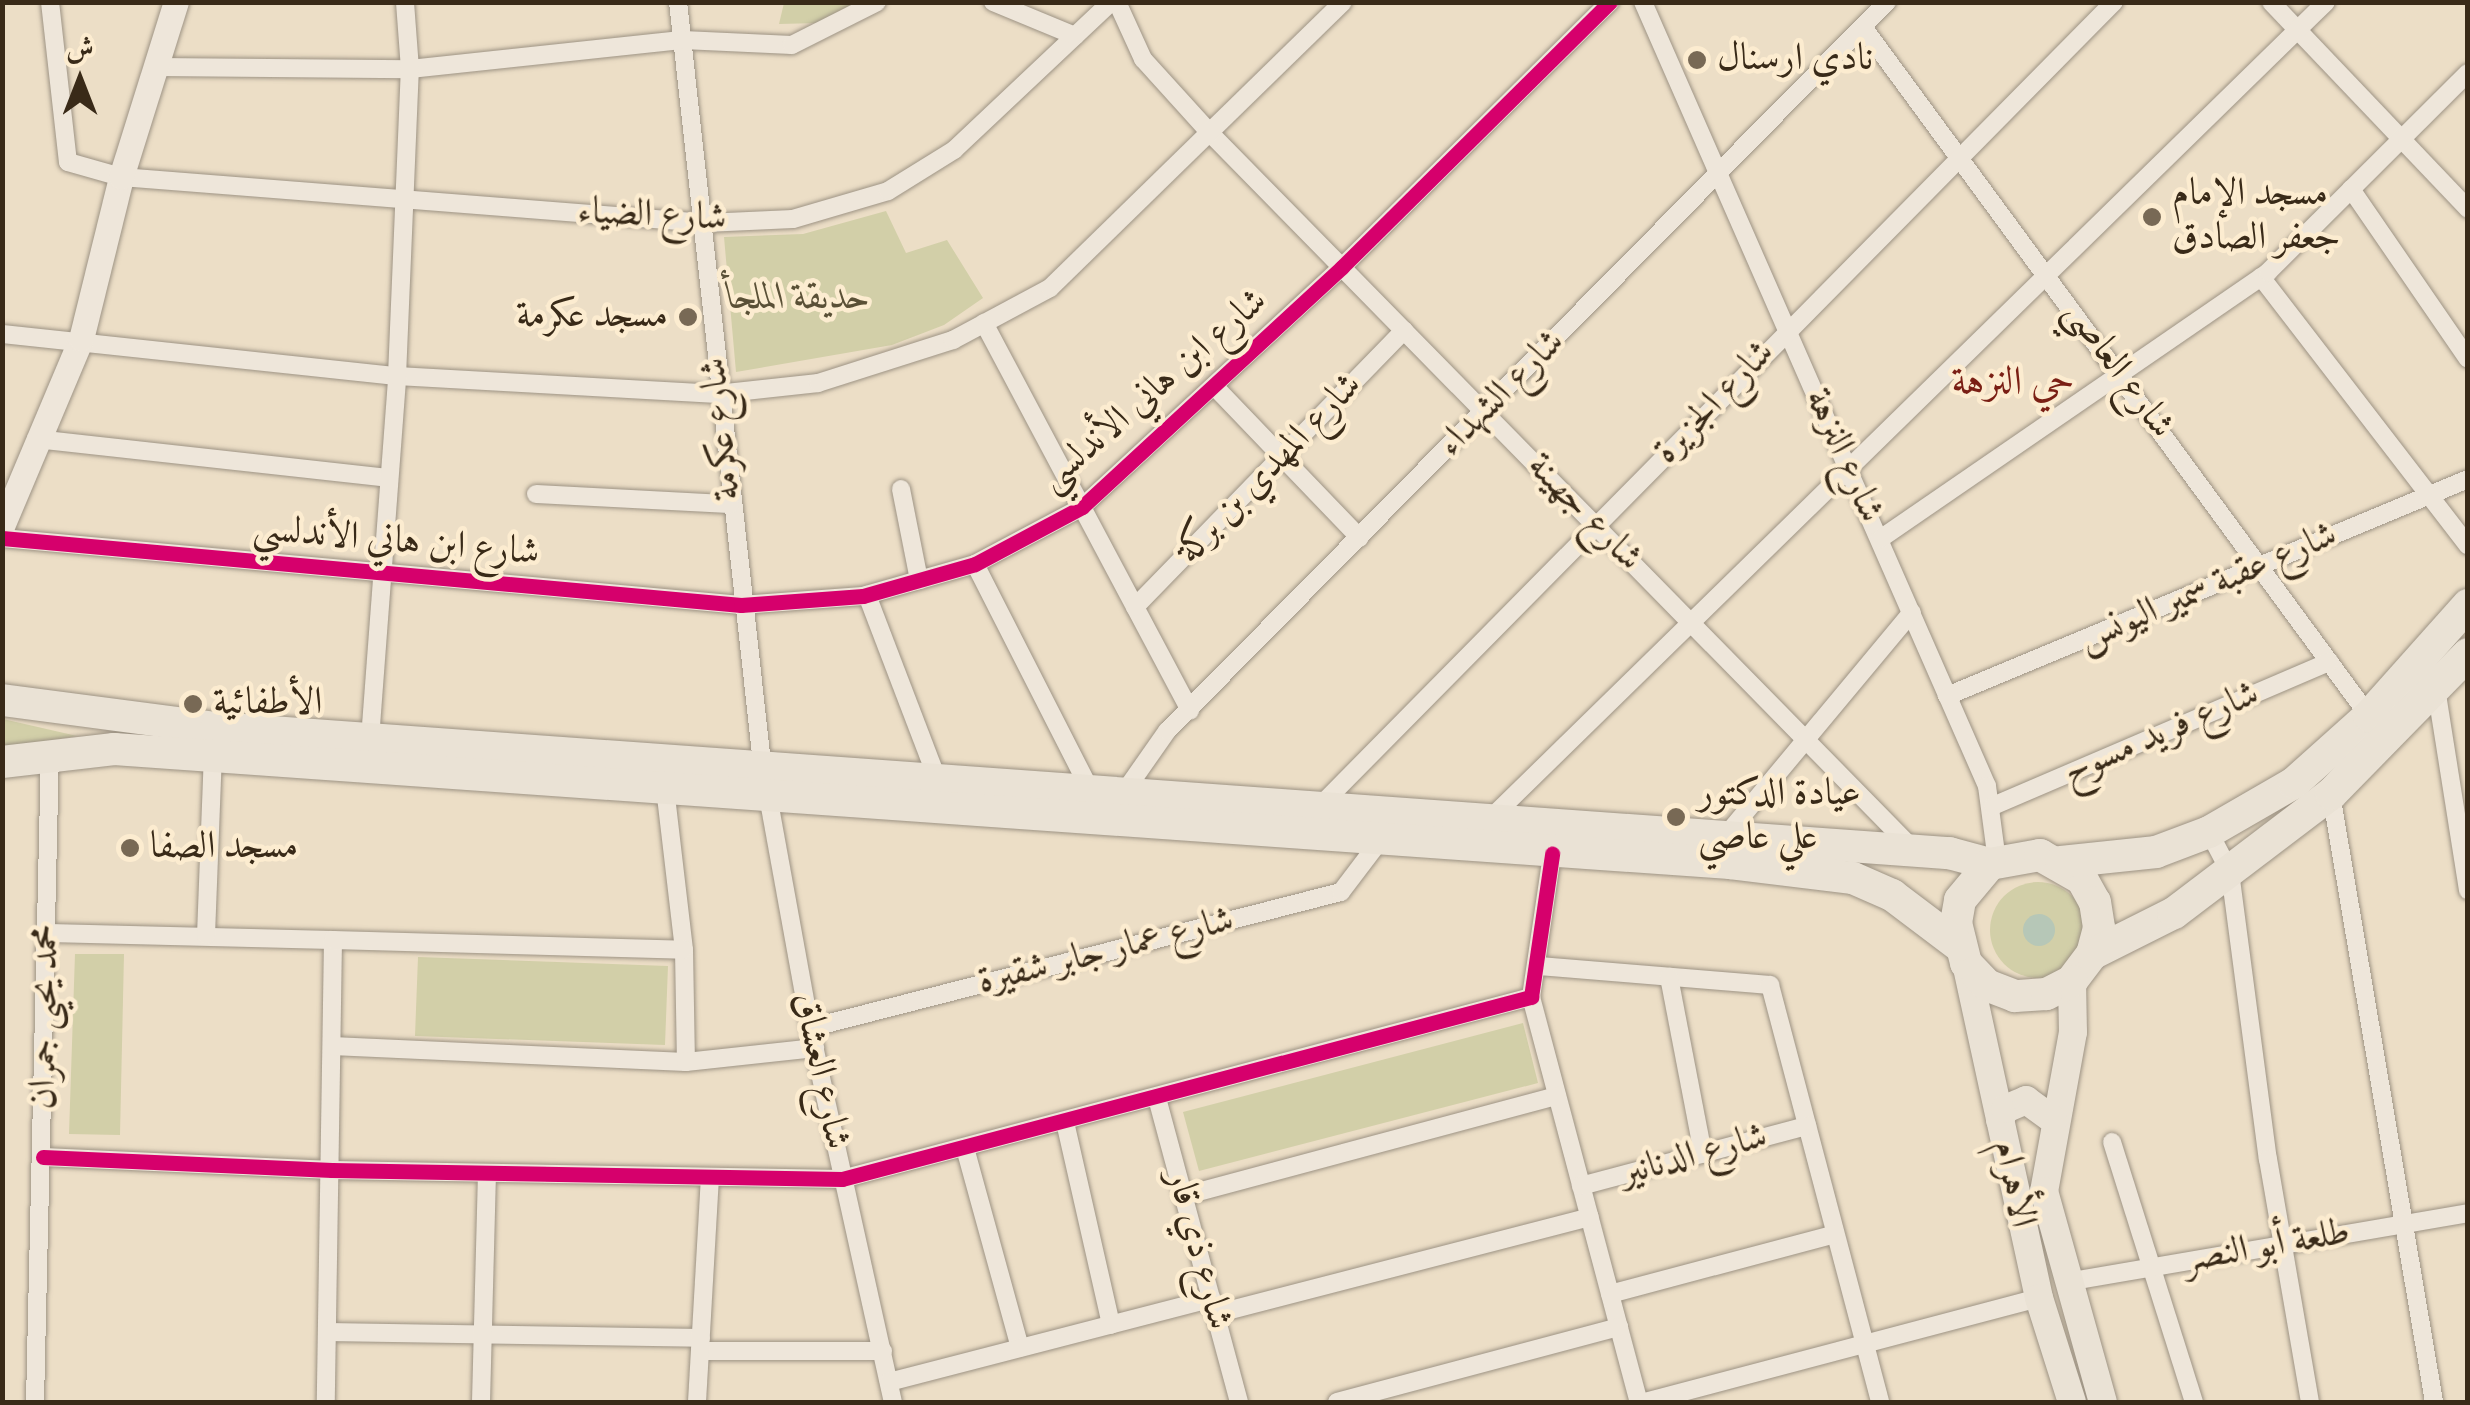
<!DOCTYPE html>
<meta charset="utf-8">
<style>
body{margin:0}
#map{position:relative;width:2470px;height:1405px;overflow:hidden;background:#ecdec6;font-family:"IM FELL English",Amiri,serif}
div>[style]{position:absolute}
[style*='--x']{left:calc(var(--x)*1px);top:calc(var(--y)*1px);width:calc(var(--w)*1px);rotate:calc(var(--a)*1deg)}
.green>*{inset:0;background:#d2cfa8}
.round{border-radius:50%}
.water>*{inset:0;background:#b6c7b7}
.roads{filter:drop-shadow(0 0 2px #9d9384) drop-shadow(0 0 2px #9d9384)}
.street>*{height:18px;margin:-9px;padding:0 9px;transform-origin:9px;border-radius:9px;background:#eee6da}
.secondary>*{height:25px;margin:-12.5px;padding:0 12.5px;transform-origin:12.5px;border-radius:12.5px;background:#eee6da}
.primary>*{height:28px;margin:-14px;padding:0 14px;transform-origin:14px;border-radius:14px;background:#eae2d5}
.highway>*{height:32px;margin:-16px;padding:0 16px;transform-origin:16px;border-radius:16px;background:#eae2d5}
.cycleway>*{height:15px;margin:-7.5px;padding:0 7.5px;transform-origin:7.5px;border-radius:7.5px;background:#d6006c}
.dots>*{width:28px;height:28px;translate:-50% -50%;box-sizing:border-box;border:5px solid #fcecd0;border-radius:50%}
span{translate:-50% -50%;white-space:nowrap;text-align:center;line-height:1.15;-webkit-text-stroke:9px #fcecd0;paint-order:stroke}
.poi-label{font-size:38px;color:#392a18}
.left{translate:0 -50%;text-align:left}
.right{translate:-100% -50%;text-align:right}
.street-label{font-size:38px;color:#392a18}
.park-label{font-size:38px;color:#5a5036;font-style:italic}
.neighbourhood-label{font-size:40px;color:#7a1f14}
.frame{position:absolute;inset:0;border:5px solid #392a18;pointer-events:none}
.north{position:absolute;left:30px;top:30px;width:100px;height:100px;-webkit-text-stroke:8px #fcecd0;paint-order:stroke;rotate:0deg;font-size:28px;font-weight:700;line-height:40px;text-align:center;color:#392a18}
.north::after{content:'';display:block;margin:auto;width:35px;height:45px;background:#392a18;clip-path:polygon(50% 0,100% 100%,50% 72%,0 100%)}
</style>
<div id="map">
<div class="green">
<i style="clip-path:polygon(784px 3px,862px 3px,819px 23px,779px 24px)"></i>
<i style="clip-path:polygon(886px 211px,906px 253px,947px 240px,983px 298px,944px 325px,892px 345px,736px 372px,724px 237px,803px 234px)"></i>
<i style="clip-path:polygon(3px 719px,77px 736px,3px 749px)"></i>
<i class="round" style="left:1990px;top:882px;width:96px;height:96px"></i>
<i style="clip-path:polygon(75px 954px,124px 954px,120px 1135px,69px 1134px)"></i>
<i style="clip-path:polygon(418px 957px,668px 966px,665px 1045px,415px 1036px)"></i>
<i style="clip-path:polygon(1523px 1023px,1538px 1083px,1199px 1171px,1183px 1112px)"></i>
</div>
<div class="water">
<i class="round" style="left:2023px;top:914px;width:32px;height:32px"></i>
</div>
<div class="roads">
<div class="street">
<i style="--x:50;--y:2;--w:161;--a:83.6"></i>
<i style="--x:68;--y:162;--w:55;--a:15.8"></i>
<i style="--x:121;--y:177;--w:586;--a:4.5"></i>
<i style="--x:705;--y:223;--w:88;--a:-2.6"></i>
<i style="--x:793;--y:219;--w:99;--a:-16.4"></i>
<i style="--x:888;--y:191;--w:78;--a:-31.8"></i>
<i style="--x:954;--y:150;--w:216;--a:-43.3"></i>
<i style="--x:678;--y:2;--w:766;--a:83.7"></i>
<i style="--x:762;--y:763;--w:269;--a:79.7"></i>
<i style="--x:810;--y:1028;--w:383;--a:77.5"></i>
<i style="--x:993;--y:2;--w:89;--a:22.5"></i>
<i style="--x:1117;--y:2;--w:63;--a:65.5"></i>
<i style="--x:1143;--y:59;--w:100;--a:47.8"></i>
<i style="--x:1210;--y:133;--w:1002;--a:45.53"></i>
<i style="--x:1643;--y:2;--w:856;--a:66.31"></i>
<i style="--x:1987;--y:786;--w:76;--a:82.4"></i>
<i style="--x:2271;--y:2;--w:286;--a:46.4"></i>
<i style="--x:1863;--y:27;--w:855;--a:53.71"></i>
<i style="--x:157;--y:67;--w:253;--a:0.5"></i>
<i style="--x:410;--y:69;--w:275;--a:-6.1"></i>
<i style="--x:683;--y:40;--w:109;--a:2.6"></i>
<i style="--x:792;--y:45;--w:95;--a:-26.8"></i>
<i style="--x:2351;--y:189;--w:206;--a:55.5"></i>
<i style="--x:2261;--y:277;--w:339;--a:52.4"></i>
<i style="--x:984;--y:323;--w:439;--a:62"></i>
<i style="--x:2;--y:334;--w:397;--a:6.1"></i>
<i style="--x:397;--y:376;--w:321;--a:3.2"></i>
<i style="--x:717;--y:394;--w:102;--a:-6.2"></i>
<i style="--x:818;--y:383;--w:142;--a:-17.7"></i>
<i style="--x:953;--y:340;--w:110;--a:-28.2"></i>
<i style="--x:1050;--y:288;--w:409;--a:-44.3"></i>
<i style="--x:1215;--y:387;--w:209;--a:46.2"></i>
<i style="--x:36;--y:439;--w:354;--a:6.3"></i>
<i style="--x:901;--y:489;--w:93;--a:78.8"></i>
<i style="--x:536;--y:494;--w:194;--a:3"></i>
<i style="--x:2;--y:538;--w:742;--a:5.18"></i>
<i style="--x:741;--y:605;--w:122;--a:-4.2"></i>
<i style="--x:863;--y:596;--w:116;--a:-15.9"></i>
<i style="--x:975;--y:564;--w:121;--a:-28"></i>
<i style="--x:1082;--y:507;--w:354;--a:-42.7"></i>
<i style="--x:1342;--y:267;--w:377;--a:-44.7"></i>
<i style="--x:1880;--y:539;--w:471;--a:-34.5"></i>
<i style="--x:2268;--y:272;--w:282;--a:-44.9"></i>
<i style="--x:975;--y:564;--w:251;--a:63"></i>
<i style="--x:867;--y:595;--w:194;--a:69.1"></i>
<i style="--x:1135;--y:607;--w:386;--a:-45.8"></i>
<i style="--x:2436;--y:688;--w:205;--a:81"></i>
<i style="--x:1947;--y:696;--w:564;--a:-22.61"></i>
<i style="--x:370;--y:739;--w:364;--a:-85.7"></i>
<i style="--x:397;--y:376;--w:307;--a:-87.6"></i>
<i style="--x:410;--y:69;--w:67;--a:-94.3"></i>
<i style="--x:665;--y:788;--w:163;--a:83.3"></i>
<i style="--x:684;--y:950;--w:112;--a:89"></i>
<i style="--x:1125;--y:791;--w:73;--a:-55"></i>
<i style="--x:1167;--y:731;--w:1025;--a:-45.36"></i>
<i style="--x:2331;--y:794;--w:617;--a:80.38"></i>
<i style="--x:1993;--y:806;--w:366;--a:-23.2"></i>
<i style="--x:1319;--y:807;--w:1131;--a:-45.36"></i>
<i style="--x:1489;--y:820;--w:1170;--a:-44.34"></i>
<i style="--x:2209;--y:832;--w:45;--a:62.3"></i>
<i style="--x:2230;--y:872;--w:290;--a:82.5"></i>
<i style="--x:2268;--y:1159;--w:247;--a:80.2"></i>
<i style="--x:1723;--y:839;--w:295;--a:-50.2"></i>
<i style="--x:48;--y:933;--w:285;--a:1.4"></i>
<i style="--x:333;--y:940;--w:462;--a:90.9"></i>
<i style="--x:206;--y:935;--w:179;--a:-87.8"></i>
<i style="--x:333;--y:940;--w:351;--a:1.6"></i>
<i style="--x:1539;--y:966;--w:232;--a:4.7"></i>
<i style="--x:1770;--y:985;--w:431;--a:75.2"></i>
<i style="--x:1669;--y:977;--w:180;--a:79.1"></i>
<i style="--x:1531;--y:997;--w:419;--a:75.1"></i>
<i style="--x:810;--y:1028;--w:548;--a:-14.37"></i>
<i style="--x:1341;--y:892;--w:63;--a:-52.8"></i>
<i style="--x:332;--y:1046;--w:354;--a:2.6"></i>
<i style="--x:686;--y:1062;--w:130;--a:-6.2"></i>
<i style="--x:1157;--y:1098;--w:315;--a:74.9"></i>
<i style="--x:1065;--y:1122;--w:208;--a:77.2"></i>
<i style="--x:2112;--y:1142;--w:273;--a:72.5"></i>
<i style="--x:965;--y:1148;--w:207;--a:74.6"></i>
<i style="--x:43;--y:1157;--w:289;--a:2.6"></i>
<i style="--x:332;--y:1170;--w:510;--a:1.01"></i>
<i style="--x:842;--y:1179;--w:713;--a:-14.8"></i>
<i style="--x:1531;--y:997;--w:145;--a:-81.6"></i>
<i style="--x:1581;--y:1186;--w:234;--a:-14.9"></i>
<i style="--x:1183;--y:1196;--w:387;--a:-15"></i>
<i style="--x:2066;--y:1282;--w:408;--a:-9.7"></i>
<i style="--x:1610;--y:1294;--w:233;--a:-14.9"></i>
<i style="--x:1215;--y:1314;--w:387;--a:-14.5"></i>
<i style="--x:327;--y:1332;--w:374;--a:0.9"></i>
<i style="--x:700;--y:1351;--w:183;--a:0"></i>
<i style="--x:889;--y:1382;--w:333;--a:-14.5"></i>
<i style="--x:35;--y:1402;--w:650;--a:-88.68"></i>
<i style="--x:481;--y:1402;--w:228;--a:-88.5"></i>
<i style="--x:697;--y:1402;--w:224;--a:-86.7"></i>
<i style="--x:1337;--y:1402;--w:292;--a:-14.9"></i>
<i style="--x:1645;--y:1402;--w:407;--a:-14.8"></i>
</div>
<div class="secondary">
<i style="--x:2;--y:526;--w:203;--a:-67.1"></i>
<i style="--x:81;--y:339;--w:167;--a:-76.1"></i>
<i style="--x:121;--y:177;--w:183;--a:-72.6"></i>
</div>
<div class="primary">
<i style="--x:1966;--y:963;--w:343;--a:77.7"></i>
<i style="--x:2039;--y:1298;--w:109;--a:72.4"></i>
<i style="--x:2072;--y:981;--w:51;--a:88.9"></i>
<i style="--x:2073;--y:1032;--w:162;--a:100.3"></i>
<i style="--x:2044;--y:1191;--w:219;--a:74.4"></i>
<i style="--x:2000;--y:1120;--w:12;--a:-66"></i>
<i style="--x:2005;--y:1109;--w:23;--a:-23"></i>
<i style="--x:2026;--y:1100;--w:34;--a:36"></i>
</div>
<div class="highway">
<i style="--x:2;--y:700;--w:216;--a:7.5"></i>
<i style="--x:216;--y:728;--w:1738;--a:4.13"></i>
<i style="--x:1949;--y:853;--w:42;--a:15"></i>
<i style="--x:1990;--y:864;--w:51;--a:-10.2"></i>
<i style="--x:2040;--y:855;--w:48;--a:29.7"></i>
<i style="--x:2082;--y:879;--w:26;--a:61"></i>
<i style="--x:2095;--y:902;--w:26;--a:81"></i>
<i style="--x:2099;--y:928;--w:27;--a:105"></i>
<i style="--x:2092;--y:954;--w:34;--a:127"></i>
<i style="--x:2072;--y:981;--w:29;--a:153"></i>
<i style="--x:2046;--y:994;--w:31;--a:176"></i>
<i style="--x:2015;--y:996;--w:30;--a:-159"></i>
<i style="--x:1987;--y:985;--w:30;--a:-134"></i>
<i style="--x:1966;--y:963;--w:41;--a:-104"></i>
<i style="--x:1956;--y:923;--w:23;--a:-80"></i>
<i style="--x:1960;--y:900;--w:47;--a:-50.2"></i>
<i style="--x:2;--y:762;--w:113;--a:-6.6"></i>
<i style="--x:114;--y:749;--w:1620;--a:4.04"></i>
<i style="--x:1730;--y:863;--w:124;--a:7"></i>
<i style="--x:1853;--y:878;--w:43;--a:23.6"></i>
<i style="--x:1892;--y:895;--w:83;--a:37.1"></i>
<i style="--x:2061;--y:862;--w:96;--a:-6"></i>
<i style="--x:2156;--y:852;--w:57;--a:-20.7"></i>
<i style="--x:2209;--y:832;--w:98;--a:-30"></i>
<i style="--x:2294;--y:783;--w:101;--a:-41.8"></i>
<i style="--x:2369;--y:716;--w:149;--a:-48.3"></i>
<i style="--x:2092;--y:954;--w:92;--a:-26.6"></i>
<i style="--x:2174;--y:913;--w:197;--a:-37.2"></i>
<i style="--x:2331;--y:794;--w:196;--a:-45.6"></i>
</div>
</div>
<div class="cycleway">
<i style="--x:2;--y:538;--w:742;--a:5.18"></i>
<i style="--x:741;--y:605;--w:122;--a:-4.2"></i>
<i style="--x:863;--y:596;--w:116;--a:-15.9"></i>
<i style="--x:975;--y:564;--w:121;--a:-28"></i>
<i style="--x:1082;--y:507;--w:354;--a:-42.7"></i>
<i style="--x:1342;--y:267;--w:377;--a:-44.7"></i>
<i style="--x:43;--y:1157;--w:289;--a:2.6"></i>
<i style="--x:332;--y:1170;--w:510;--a:1.01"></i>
<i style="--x:842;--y:1179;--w:713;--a:-14.8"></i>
<i style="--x:1531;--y:997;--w:145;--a:-81.6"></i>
</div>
<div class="dots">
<i style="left:1697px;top:60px;background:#786955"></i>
<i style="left:2152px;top:217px;background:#786955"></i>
<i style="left:688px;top:317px;background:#786955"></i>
<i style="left:193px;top:704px;background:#786955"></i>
<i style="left:1676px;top:817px;background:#786955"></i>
<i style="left:130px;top:848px;background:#786955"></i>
</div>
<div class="poi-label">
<span class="left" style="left:1717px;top:60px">نادي ارسنال</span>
<span class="left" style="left:2172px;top:217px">مسجد الإمام<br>جعفر الصادق</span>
<span class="right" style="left:668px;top:317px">مسجد عكرمة</span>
<span class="left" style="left:213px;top:704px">الأطفائية</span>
<span class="left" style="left:1698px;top:817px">عيادة الدكتور<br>علي عاصي</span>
<span class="left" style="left:150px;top:848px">مسجد الصفا</span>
</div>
<div class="street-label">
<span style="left:652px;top:216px;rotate:3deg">شارع الضياء</span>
<span style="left:2118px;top:370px;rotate:54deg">شارع العاصي</span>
<span style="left:1154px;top:391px;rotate:-41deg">شارع ابن هاني الأندلسي</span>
<span style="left:1502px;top:394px;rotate:-45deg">شارع الشهداء</span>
<span style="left:1715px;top:403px;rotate:-46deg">شارع الجزيرة</span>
<span style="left:722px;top:429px;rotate:-96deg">شارع عكرمة</span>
<span style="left:1843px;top:456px;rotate:66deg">شارع النزهة</span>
<span style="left:1270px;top:469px;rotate:-46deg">شارع المهدي بن بركة</span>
<span style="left:1584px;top:513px;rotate:46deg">شارع جهينة</span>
<span style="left:396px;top:542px;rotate:5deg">شارع ابن هاني الأندلسي</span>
<span style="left:2208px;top:588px;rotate:-23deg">شارع عقبة سمير اليونس</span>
<span style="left:2161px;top:734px;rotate:-23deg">شارع فريد مسوح</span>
<span style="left:1106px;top:952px;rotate:-14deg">شارع عمار جابر شقيرة</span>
<span style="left:46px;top:1017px;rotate:-89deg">محمد يحيى جمران</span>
<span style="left:820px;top:1071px;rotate:78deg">شارع العشاق</span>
<span style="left:1694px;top:1156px;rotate:-15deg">شارع الدنانير</span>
<span style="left:2013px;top:1184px;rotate:78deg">الأهرام</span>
<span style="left:2267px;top:1247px;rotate:-10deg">طلعة أبو النصر</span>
<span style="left:1198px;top:1250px;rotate:75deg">شارع ذي قار</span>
</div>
<div class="park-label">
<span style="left:798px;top:299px">حديقة الملجأ</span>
</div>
<div class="neighbourhood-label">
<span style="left:2013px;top:384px">حي النزهة</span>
</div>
<div class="frame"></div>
<div class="north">ش</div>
</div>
